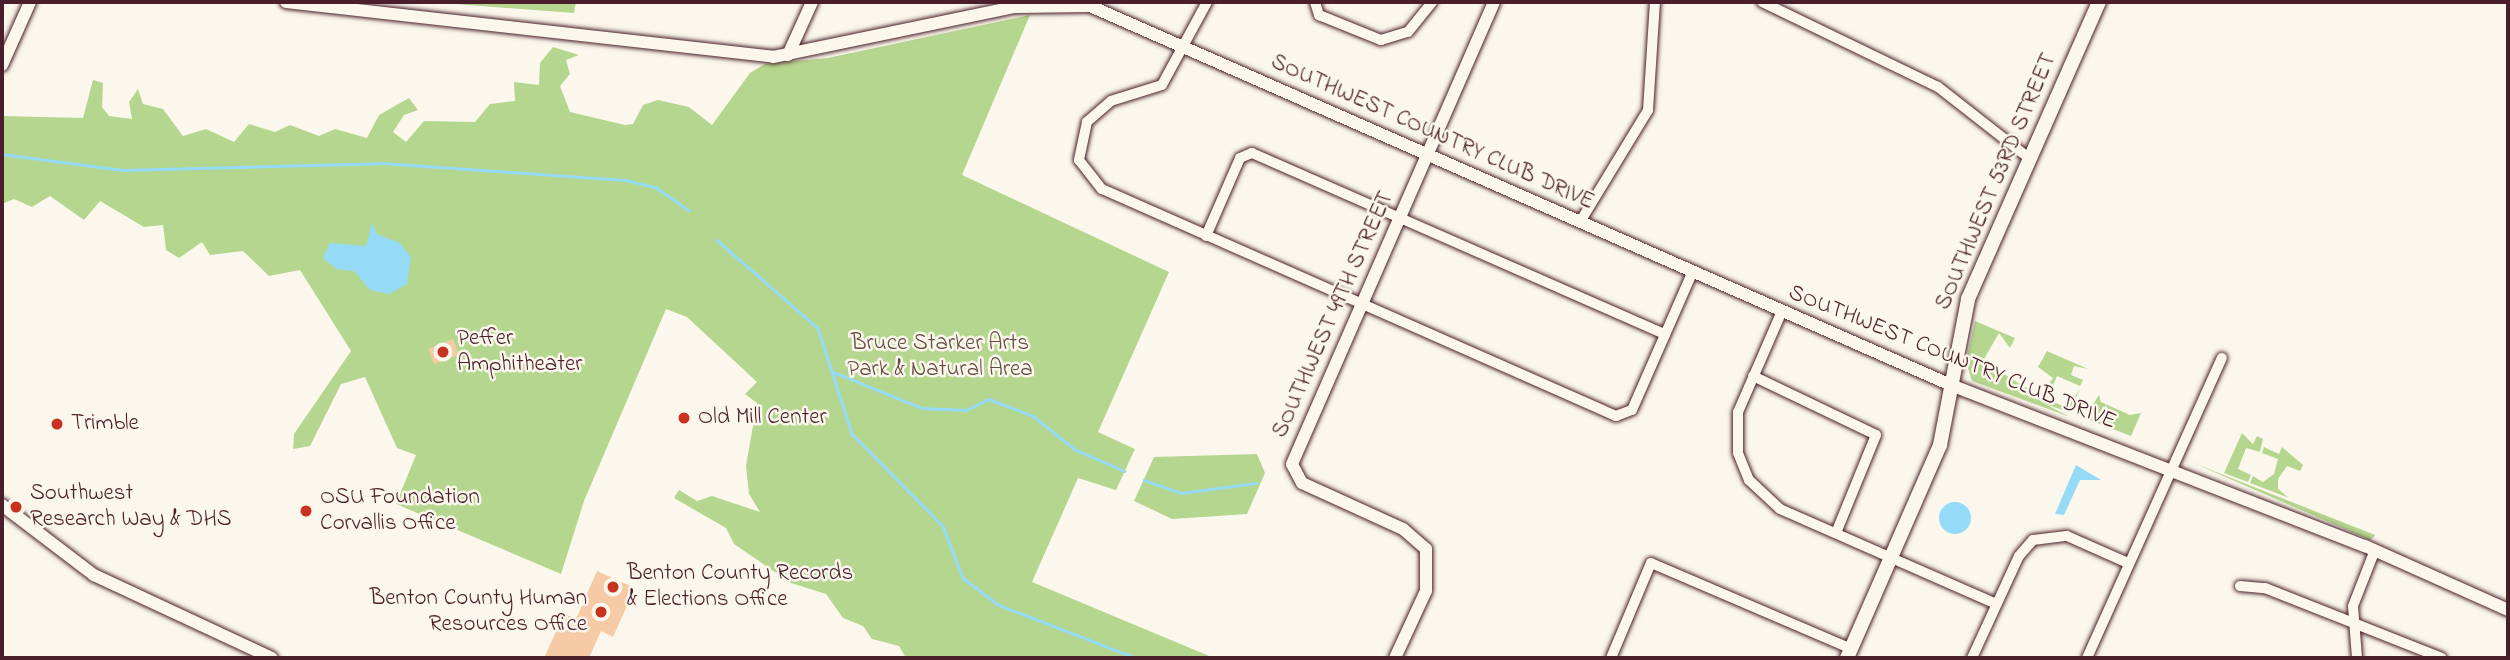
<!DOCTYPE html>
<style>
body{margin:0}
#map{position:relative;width:2510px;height:660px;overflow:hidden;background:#fbf7ec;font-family:"Indie Flower",sans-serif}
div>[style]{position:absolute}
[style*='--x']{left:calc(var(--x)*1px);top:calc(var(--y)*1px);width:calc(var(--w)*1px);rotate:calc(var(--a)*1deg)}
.green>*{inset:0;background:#b5d68f}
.water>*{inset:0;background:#95dbf7}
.round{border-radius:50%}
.stream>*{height:2.5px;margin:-1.25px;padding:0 1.25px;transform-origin:1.25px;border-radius:1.25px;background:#95dbf7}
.building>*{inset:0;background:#f7caa6}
.roads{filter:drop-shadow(0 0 2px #4a1f2b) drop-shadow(0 0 2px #4a1f2b)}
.minor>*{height:10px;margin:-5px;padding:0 5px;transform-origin:5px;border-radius:5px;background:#fbf7ec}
.tertiary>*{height:12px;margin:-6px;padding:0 6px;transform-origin:6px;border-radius:6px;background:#fbf7ec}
.secondary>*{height:14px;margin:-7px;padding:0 7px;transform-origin:7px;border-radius:7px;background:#fbf7ec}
.dots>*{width:19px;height:19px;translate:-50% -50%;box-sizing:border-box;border:4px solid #fbf7ec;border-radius:50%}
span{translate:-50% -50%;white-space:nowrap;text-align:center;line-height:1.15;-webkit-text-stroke:5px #fbf7ec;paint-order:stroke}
.street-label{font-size:23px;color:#4a1f2b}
.poi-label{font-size:23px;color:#4a1f2b}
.left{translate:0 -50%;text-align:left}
.right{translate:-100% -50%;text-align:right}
.park-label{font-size:23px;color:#654d44}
.frame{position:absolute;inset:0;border:4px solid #4a1f2b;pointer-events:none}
</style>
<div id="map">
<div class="green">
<i style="clip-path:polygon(429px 2px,576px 2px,574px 13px)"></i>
<i style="clip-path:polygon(1030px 15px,962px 175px,1169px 272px,1098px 432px,1135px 449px,1116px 490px,1078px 478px,1032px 582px,1214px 658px,906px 658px,899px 646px,872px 639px,863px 626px,843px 618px,826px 594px,791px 583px,734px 544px,726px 528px,674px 498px,679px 490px,697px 501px,712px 496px,760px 512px,749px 494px,746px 466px,757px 403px,745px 394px,757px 382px,687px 317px,666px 309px,584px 501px,561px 574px,396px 504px,416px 455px,397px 448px,365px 377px,341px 384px,310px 446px,293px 449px,294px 434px,351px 351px,300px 270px,269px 276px,243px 251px,210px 255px,202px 242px,179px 258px,166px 250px,163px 225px,144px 227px,100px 201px,84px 220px,50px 196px,32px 207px,14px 199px,2px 204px,2px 116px,83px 118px,93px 80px,103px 83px,102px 107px,109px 116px,132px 119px,129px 102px,138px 89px,143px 104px,163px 109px,183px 136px,206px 129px,234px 142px,249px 124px,275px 132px,290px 125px,319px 136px,335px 129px,367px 138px,379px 115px,409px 98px,418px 110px,404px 115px,393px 132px,406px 142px,424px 121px,475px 122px,490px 104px,515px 101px,514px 82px,539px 85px,540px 63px,553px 47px,579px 55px,566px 60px,570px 74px,560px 86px,570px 112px,625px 125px,633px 124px,643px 105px,658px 100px,689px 107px,712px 125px,750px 73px,765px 64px,828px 58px)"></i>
<i style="clip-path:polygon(1975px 321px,2015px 338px,2010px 348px,1999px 333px,1984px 359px,1997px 369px,1992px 375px,1998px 370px,2023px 386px,2021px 393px,2025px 387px,2039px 397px,2053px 378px,2038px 367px,2047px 351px,2088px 369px,2074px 366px,2071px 375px,2083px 380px,2080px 386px,2057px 376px,2047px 399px,2067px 408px,2080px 389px,2069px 412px,2045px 404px,2070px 417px,1972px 381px,1966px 362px)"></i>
<i style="clip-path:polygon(2099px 395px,2101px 402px,2130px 415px,2141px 413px,2131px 436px,2084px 418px)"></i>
<i style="clip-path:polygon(2242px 433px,2253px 444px,2257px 436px,2263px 439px,2260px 452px,2246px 448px,2238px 469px,2251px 475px,2248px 482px,2224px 473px)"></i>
<i style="clip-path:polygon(2264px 447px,2279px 454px,2282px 447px,2303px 465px,2300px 471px,2287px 466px,2278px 479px,2278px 489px,2289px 498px,2250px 483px,2253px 476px,2263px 482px,2274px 474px,2278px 459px,2262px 453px)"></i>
<i style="clip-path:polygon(1257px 454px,1265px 473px,1247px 514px,1172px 519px,1134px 501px,1154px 457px)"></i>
<i style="clip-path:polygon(2191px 462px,2375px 535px,2375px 536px,2370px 540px)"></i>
</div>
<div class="water">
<i style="clip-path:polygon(372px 223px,377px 234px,400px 243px,411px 257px,407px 284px,389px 294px,370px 290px,354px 271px,337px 269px,323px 258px,330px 243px,366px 246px)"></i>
<i style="clip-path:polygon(2076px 465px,2101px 480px,2080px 480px,2064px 515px,2055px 514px)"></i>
<i class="round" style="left:1939px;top:502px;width:32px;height:32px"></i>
</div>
<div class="stream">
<i style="--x:2;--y:154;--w:121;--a:7.6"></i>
<i style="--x:122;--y:170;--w:260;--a:-1.5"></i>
<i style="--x:382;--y:163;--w:245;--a:4"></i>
<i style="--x:626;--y:180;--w:32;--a:14"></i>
<i style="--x:657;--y:188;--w:39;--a:35"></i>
<i style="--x:717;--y:240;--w:134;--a:41.1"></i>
<i style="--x:818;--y:328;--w:111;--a:72.2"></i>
<i style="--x:852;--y:434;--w:129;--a:45.3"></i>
<i style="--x:943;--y:526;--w:56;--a:69"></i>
<i style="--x:963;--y:578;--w:45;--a:36.9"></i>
<i style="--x:999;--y:605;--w:147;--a:21.1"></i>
<i style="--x:833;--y:372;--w:96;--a:22"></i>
<i style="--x:922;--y:408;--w:44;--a:2.6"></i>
<i style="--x:966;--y:410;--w:25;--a:-26"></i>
<i style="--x:989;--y:399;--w:47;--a:21.1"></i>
<i style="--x:1033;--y:416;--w:55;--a:38.3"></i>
<i style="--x:1076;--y:450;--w:53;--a:23.2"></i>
<i style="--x:1144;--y:480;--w:39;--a:19"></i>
<i style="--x:1181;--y:493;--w:76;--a:-7.6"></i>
</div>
<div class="building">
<i style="clip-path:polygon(453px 339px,459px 355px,434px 364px,428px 349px)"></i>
<i style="clip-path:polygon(597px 571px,635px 588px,613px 637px,601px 631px,589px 658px,544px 658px,564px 614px,576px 619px)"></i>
</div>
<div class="roads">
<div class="minor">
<i style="--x:1207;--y:2;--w:94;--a:118.5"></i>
<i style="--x:1162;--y:85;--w:53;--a:162.6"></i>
<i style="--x:1111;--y:101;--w:32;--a:139"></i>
<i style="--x:1087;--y:122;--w:39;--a:102"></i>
<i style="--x:1079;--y:160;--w:37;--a:52"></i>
<i style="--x:1102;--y:189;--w:562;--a:23.83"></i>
<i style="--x:1616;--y:416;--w:17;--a:-21"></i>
<i style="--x:1632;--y:410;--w:152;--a:-66.3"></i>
<i style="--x:1315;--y:2;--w:14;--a:73"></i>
<i style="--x:1319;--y:15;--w:67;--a:22"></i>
<i style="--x:1381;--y:40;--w:28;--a:-17"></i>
<i style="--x:1408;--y:32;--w:38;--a:-51"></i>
<i style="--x:1762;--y:2;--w:195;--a:25.8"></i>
<i style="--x:1938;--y:87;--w:117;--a:38"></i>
<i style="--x:1580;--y:222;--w:131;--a:-58.7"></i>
<i style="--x:1648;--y:110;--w:108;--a:-86.3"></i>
<i style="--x:1206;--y:236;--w:85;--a:-66.4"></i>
<i style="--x:1240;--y:158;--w:13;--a:-23"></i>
<i style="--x:1252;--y:153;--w:451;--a:23.7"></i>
<i style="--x:1782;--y:311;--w:110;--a:113.5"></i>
<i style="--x:1738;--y:412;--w:41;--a:90"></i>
<i style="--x:1738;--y:453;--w:29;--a:68"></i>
<i style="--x:1749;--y:480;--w:42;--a:43.1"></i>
<i style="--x:1780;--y:509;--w:236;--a:23.7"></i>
<i style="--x:1753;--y:376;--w:136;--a:25.6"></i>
<i style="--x:1876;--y:435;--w:106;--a:112.2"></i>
<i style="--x:2240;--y:586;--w:25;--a:5"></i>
<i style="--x:2265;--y:588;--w:190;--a:21.6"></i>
<i style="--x:1611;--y:658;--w:103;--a:-67.2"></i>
<i style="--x:1651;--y:563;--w:219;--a:23.2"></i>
<i style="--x:1972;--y:658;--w:112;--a:-65.3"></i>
<i style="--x:2019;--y:556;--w:21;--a:-49"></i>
<i style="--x:2033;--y:540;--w:34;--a:-7"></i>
<i style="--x:2067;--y:536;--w:67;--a:23.9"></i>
<i style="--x:2087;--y:658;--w:329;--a:-65.8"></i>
<i style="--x:2357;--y:658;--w:52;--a:-94.4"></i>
<i style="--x:2353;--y:606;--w:60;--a:-68.6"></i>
</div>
<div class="tertiary">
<i style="--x:286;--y:2;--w:490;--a:6.4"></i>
<i style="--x:773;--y:57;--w:247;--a:-11.7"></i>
<i style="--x:1015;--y:7;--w:75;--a:-0.8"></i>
<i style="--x:1090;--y:6;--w:941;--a:23.76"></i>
<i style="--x:1951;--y:385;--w:444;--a:21.3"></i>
<i style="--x:2365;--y:546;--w:157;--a:24.1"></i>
<i style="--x:788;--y:55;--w:58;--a:-65.6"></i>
<i style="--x:2;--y:65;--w:69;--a:-66"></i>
<i style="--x:2;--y:505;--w:116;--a:37.3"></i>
<i style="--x:94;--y:575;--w:196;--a:25"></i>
<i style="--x:1395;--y:658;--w:74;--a:-65.2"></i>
<i style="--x:1426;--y:591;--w:42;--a:-90"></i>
<i style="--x:1426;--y:549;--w:30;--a:-139"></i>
<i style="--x:1403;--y:529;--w:111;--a:-155.5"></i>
<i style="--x:1302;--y:483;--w:21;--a:-118"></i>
<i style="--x:1292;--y:464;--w:504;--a:-66.38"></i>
</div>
<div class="secondary">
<i style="--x:1847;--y:658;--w:232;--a:-66.4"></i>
<i style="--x:1940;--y:445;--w:149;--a:-79.1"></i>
<i style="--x:1968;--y:299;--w:325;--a:-66.2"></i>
</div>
</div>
<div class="dots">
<i style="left:443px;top:352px;background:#c8321e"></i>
<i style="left:684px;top:418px;background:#c8321e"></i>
<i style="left:57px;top:424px;background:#c8321e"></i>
<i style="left:16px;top:507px;background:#c8321e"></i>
<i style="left:306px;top:511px;background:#c8321e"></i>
<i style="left:613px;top:587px;background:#c8321e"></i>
<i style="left:601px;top:612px;background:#c8321e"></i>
</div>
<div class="street-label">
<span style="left:1432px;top:133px;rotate:24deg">SOUTHWEST COUNTRY CLUB DRIVE</span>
<span style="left:1997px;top:182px;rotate:-67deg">SOUTHWEST 53RD STREET</span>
<span style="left:1334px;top:315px;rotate:-66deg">SOUTHWEST 49TH STREET</span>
<span style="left:1952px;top:358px;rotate:22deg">SOUTHWEST COUNTRY CLUB DRIVE</span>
</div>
<div class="poi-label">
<span class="left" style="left:457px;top:352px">Peffer<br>Amphitheater</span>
<span class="left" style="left:698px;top:418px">Old Mill Center</span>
<span class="left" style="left:71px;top:424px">Trimble</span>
<span class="left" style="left:30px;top:507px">Southwest<br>Research Way &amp; DHS</span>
<span class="left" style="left:320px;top:511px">OSU Foundation<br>Corvallis Office</span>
<span class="left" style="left:627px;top:587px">Benton County Records<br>&amp; Elections Office</span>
<span class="right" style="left:587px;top:612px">Benton County Human<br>Resources Office</span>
</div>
<div class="park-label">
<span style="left:940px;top:357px">Bruce Starker Arts<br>Park &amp; Natural Area</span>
</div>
<div class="frame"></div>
</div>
